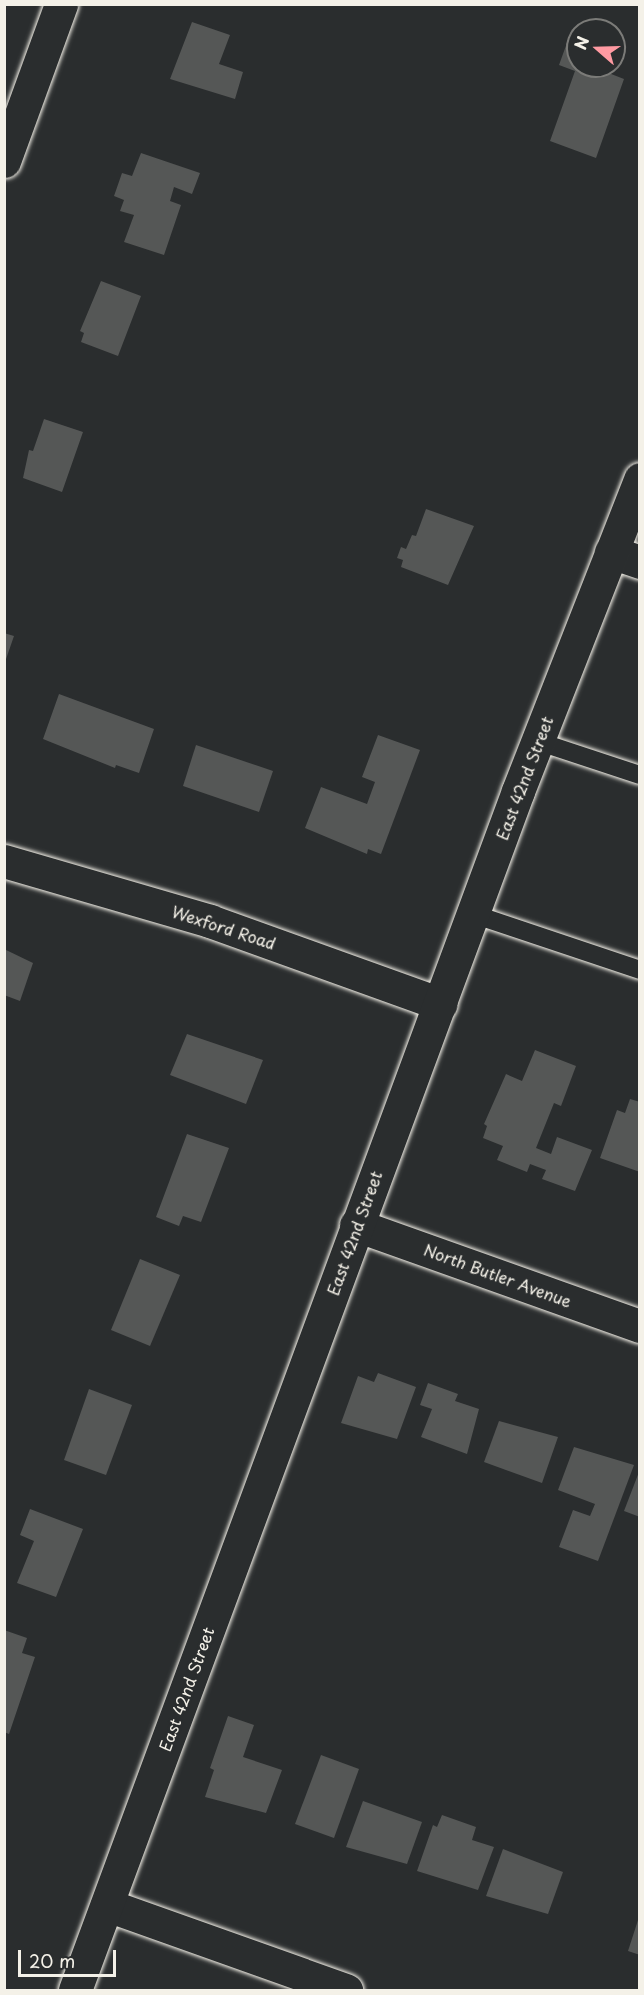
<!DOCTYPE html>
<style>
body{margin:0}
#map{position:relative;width:644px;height:1995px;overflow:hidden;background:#2a2d2e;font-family:"Playpen Sans",sans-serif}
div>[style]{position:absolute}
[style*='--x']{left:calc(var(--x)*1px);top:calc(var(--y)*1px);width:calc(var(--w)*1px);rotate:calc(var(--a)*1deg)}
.building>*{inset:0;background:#555756}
.roads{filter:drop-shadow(0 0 2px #f4f1e8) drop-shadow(0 0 2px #f4f1e8)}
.service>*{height:18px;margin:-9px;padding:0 9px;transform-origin:9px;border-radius:9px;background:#2a2d2e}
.minor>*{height:33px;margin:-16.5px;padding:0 16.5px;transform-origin:16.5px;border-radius:16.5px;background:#2a2d2e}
.tertiary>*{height:33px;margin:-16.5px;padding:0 16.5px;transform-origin:16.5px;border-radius:16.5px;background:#2a2d2e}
span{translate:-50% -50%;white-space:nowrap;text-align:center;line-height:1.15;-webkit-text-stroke:5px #2a2d2e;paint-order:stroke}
.street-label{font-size:16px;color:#f4f1e8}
.frame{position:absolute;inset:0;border:6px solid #f4f1e8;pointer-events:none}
.north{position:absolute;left:566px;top:18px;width:60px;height:60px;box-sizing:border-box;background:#2a2d2e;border:2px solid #7b7b78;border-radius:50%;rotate:290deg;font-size:16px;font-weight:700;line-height:24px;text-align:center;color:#f4f1e8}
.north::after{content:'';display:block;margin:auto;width:21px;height:27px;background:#ff9aa2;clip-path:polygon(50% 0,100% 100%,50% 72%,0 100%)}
.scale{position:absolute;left:18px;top:1950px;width:98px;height:27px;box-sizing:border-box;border:3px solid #f4f1e8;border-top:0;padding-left:8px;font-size:18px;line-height:21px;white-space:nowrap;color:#f4f1e8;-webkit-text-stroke:4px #2a2d2e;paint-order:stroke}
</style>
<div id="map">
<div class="building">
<i style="clip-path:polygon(192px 22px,230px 35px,219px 64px,243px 72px,235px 99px,170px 79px)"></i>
<i style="clip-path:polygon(572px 29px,578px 31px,578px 66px,608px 66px,606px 72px,624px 79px,596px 158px,550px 141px,575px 71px,559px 65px)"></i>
<i style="clip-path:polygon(141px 153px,200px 173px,192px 194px,174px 187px,170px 201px,181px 205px,164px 255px,124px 242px,134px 215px,120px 211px,124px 200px,114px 196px,122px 173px,132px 176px)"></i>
<i style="clip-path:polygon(101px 281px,141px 296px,118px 356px,81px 342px,84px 333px,80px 331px)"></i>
<i style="clip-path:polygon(44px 419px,83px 432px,62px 492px,23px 478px,29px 450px,33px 451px)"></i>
<i style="clip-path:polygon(426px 509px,474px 526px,448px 585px,401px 567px,403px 560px,397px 558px,401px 547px,406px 549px,412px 535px,416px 536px)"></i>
<i style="clip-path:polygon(4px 633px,14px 636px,5px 662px,4px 661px)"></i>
<i style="clip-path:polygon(59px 694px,154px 729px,139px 773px,116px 765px,115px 768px,43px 739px)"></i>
<i style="clip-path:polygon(378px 735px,420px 750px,381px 854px,368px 849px,367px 854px,305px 828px,321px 787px,367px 804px,375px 782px,362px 777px)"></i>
<i style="clip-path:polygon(196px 745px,273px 771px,259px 812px,183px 786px)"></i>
<i style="clip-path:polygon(4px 949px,33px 963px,20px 1001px,4px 995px)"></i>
<i style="clip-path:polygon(187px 1034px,263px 1060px,246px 1104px,170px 1075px)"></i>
<i style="clip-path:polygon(535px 1050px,576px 1066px,561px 1106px,554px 1103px,536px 1148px,551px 1154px,557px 1137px,592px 1150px,575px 1191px,542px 1179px,546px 1170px,530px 1164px,527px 1172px,497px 1160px,503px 1146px,483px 1138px,487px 1126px,484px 1124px,506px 1074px,522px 1081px)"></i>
<i style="clip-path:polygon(630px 1099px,640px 1102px,640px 1172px,600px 1158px,617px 1110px,625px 1113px)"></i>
<i style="clip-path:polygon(187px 1134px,229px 1148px,201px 1222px,183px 1216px,179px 1226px,156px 1217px)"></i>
<i style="clip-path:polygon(140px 1259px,180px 1275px,150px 1346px,111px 1330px)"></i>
<i style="clip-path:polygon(378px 1373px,416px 1387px,397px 1439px,341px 1423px,358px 1376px,374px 1382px)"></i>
<i style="clip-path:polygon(428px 1383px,458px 1394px,455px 1401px,479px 1409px,467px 1454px,421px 1437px,432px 1409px,420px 1405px)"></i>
<i style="clip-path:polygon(89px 1389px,132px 1405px,106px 1475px,64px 1460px)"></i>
<i style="clip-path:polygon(499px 1421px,558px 1437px,542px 1483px,484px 1462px)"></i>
<i style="clip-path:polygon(574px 1447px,634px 1465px,598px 1561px,559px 1547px,573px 1510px,590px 1516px,595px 1504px,558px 1490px)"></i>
<i style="clip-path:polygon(639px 1472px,640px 1472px,640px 1517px,624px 1511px)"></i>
<i style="clip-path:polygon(30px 1509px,83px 1529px,56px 1597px,17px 1583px,34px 1541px,20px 1535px)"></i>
<i style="clip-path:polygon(4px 1630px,27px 1638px,22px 1653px,35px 1657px,9px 1734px,4px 1732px)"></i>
<i style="clip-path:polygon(228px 1716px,254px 1725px,243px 1757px,282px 1770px,266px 1813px,205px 1797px,214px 1770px,210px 1768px)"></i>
<i style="clip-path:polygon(321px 1755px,359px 1769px,334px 1838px,295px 1824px)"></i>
<i style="clip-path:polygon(363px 1801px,422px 1822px,407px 1864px,346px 1847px)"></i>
<i style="clip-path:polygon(442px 1815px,476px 1827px,472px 1840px,494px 1847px,478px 1890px,417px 1871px,433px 1825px,437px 1827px)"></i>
<i style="clip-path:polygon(503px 1849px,563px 1872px,548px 1914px,486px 1896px)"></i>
<i style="clip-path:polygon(639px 1917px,640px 1917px,640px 1955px,628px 1951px)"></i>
</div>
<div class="roads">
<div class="service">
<i style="--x:537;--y:741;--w:108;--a:18.3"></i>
<i style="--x:473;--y:914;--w:176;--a:18.5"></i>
</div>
<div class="minor">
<i style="--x:4;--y:161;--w:167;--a:-70"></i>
<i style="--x:611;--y:552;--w:31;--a:19"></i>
<i style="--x:4;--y:861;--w:215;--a:16.2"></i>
<i style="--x:210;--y:921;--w:245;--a:19.8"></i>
<i style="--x:356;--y:1225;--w:301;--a:19.6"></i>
<i style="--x:107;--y:1905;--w:254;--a:19.6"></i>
</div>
<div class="tertiary">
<i style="--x:75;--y:1990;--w:1278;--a:-69.72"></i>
<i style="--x:518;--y:791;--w:335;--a:-68.6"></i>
</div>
</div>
<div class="street-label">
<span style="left:524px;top:778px;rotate:-69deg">East 42nd Street</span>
<span style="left:224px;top:927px;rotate:18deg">Wexford Road</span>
<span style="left:354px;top:1233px;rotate:-70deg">East 42nd Street</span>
<span style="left:498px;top:1275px;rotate:20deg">North Butler Avenue</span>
<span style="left:186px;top:1689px;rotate:-70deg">East 42nd Street</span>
</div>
<div class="frame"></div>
<div class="north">N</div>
<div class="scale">20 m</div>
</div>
